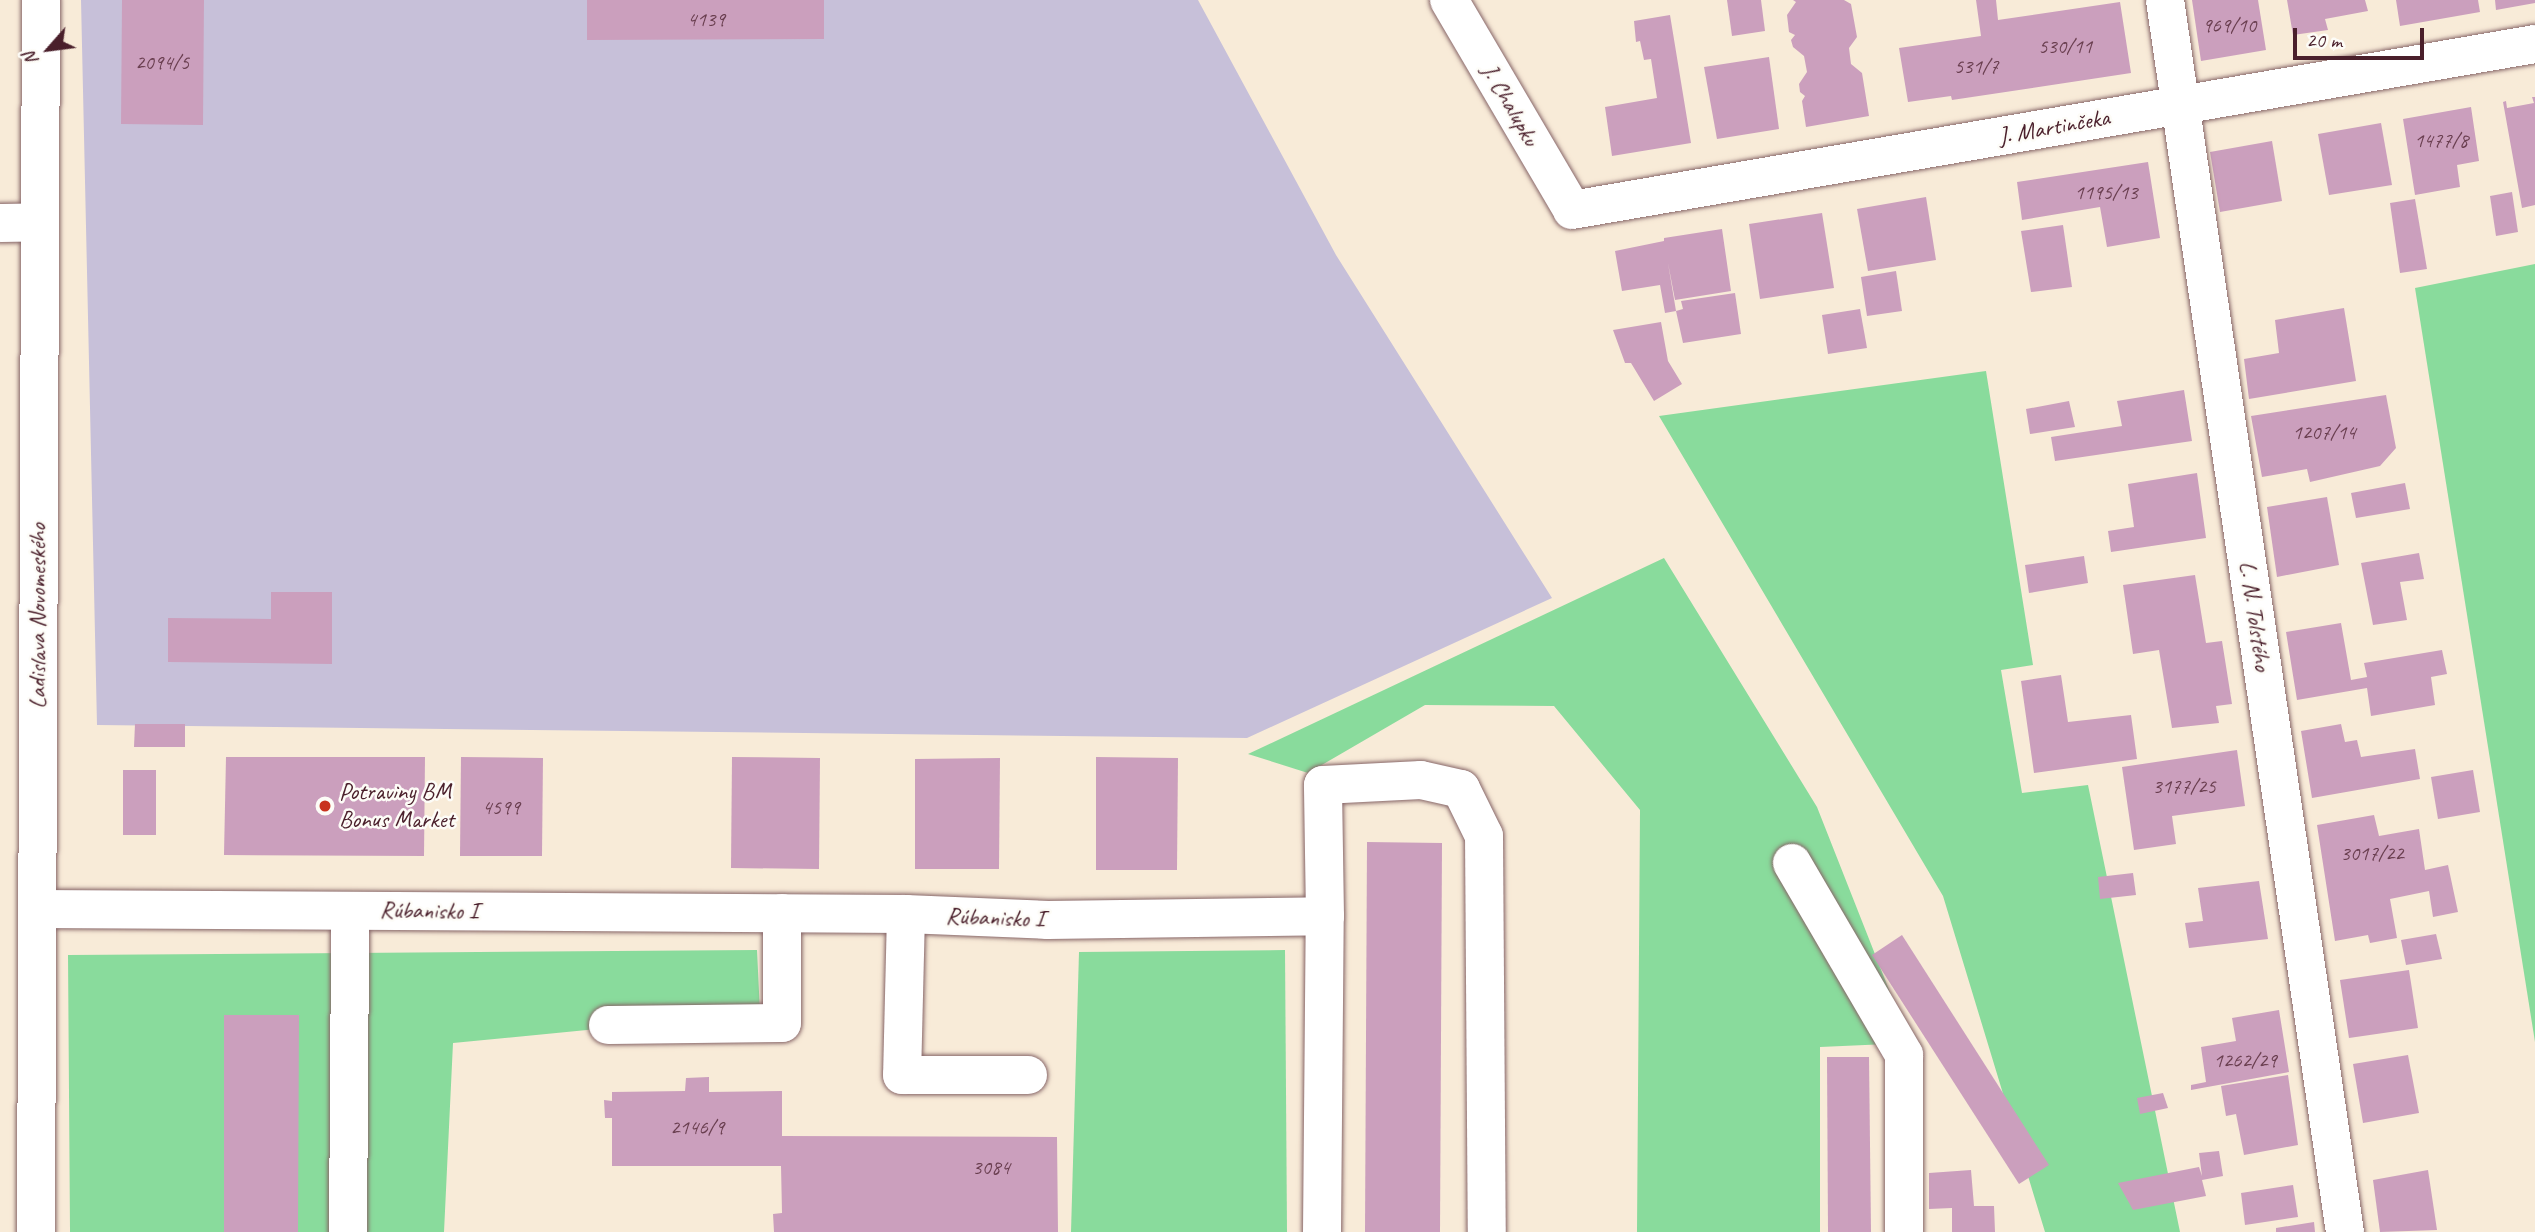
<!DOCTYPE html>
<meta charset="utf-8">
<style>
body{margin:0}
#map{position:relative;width:2535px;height:1232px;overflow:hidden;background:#f8ebd8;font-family:Caveat,sans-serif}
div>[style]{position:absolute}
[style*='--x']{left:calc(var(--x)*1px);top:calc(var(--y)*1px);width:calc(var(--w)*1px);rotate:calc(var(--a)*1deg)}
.industrial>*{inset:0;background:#c7c0d9}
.green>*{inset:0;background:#89db9c}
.building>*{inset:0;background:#cb9fbd}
.roads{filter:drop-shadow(0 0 2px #876668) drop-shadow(0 0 2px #876668)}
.minor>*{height:38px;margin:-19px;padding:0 19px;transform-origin:19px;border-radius:19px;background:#fff}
.dots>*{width:19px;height:19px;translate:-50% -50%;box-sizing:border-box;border:4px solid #fdfcf7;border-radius:50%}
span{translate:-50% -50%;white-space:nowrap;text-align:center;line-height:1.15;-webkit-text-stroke:5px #fdfcf7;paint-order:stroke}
.number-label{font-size:21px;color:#6a3f50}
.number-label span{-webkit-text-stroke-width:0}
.street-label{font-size:24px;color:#4a1f2b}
.poi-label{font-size:24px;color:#4a1f2b}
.left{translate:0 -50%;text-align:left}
.north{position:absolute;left:14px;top:14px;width:70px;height:70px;-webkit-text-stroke:5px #fdfcf7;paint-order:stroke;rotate:242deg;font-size:19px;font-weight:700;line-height:28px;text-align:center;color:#4a1f2b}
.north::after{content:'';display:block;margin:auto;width:24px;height:32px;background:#4a1f2b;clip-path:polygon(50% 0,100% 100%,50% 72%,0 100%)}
.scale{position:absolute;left:2293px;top:28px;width:131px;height:32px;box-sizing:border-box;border:4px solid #4a1f2b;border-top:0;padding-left:9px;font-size:21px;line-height:24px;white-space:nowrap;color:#4a1f2b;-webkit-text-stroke:5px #fdfcf7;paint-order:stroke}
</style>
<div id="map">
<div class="industrial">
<i style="clip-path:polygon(81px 0,1198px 0,1336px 255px,1552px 598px,1247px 738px,97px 725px)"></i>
</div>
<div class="green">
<i style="clip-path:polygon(2535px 264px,2535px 1042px,2415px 288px)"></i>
<i style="clip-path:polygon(1986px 371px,2033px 665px,2001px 670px,2022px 793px,2088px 785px,2180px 1232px,2045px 1232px,1943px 896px,1659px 416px)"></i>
<i style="clip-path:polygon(1664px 558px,1817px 807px,1910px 1043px,1820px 1047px,1820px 1232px,1637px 1232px,1640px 810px,1554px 706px,1425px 705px,1308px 773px,1248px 754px)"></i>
<i style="clip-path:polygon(757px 950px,760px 1013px,453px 1043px,444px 1232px,70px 1232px,68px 955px)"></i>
<i style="clip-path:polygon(1285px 950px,1287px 1232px,1071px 1232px,1079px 952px)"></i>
</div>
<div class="building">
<i style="clip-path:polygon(122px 0,204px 0,203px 125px,121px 124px)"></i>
<i style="clip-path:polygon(587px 0,824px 0,824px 39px,587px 40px)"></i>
<i style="clip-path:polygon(1727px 0,1761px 0,1765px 31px,1732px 36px)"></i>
<i style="clip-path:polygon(1793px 0,1844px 0,1851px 4px,1857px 37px,1849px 48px,1851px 64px,1862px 73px,1869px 116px,1806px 127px,1802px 101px,1805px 96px,1800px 92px,1799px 84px,1807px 72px,1804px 56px,1793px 47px,1791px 40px,1795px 35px,1789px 32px,1787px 15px,1796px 2px)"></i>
<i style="clip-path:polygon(1976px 0,1996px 0,1998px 20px,2120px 2px,2131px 73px,1952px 100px,1951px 96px,1908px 102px,1899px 48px,1981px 36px)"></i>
<i style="clip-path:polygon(2192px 0,2258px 0,2266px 50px,2201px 61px)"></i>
<i style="clip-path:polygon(2287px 0,2365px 0,2368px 11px,2325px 19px,2328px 30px,2293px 35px)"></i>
<i style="clip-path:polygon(2396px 0,2478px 0,2480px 12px,2400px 26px)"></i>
<i style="clip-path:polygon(2495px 0,2535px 0,2535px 3px,2496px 10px)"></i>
<i style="clip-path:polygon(1670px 15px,1691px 143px,1612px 156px,1605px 107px,1657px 98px,1651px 59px,1644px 60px,1640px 41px,1636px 42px,1634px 21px)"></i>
<i style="clip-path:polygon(1769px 57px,1779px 129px,1717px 139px,1704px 67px)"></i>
<i style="clip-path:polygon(2532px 97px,2535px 97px,2535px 205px,2522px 208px,2503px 102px,2506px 101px,2507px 108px,2534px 103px)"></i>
<i style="clip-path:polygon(2471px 107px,2479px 161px,2457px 165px,2460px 187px,2415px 195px,2403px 119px)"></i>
<i style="clip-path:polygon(2381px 123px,2392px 185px,2329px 195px,2318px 134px)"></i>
<i style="clip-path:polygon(2272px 141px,2282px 201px,2220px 212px,2210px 152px)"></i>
<i style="clip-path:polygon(2148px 162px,2160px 238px,2107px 247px,2100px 207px,2022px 220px,2017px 182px)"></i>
<i style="clip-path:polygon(2512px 192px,2518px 232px,2496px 236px,2490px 196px)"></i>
<i style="clip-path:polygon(1926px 197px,1936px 260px,1868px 271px,1857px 209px)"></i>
<i style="clip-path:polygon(2415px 199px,2427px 269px,2400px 273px,2390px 203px)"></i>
<i style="clip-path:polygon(1822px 213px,1834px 288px,1760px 299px,1749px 224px)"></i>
<i style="clip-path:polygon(2063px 225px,2072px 287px,2031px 292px,2021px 231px)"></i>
<i style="clip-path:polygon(1722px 229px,1731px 291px,1675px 300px,1668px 263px,1676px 311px,1665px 313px,1660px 285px,1622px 291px,1615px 251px,1664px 241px,1664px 238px)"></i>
<i style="clip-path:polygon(1896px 271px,1902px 311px,1867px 316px,1861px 277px)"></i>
<i style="clip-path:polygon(1735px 293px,1741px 334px,1683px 343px,1676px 311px,1683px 309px,1681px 301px)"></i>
<i style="clip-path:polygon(2344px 308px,2356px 381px,2249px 399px,2244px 359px,2279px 353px,2275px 320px)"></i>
<i style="clip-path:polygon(1860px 309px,1867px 348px,1828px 354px,1822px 315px)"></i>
<i style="clip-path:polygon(1661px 322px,1668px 361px,1682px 384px,1654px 401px,1631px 363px,1625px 363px,1613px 330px)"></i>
<i style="clip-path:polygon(2184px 390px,2192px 441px,2055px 461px,2051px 437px,2122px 426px,2117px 401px)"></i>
<i style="clip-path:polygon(2386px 395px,2396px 448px,2380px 466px,2310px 482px,2307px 469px,2262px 477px,2251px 416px)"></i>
<i style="clip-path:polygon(2069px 401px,2075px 427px,2030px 434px,2026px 409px)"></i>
<i style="clip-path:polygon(2197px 473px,2206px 538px,2111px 552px,2108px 531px,2134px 527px,2128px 484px)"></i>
<i style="clip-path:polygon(2405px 483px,2410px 509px,2356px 518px,2351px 493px)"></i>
<i style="clip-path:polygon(2327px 497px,2339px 565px,2277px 577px,2267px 507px)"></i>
<i style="clip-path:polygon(2419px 553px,2424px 579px,2400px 582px,2407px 620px,2373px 625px,2361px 563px)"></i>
<i style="clip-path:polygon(2084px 556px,2088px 583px,2029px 593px,2025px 565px)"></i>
<i style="clip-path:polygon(2195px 575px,2206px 643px,2222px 641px,2232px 704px,2216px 706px,2219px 723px,2172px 728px,2159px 650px,2133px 654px,2123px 585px)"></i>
<i style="clip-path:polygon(271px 592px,332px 592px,332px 664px,168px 662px,168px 618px,271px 619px)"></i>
<i style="clip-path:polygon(2341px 623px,2351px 680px,2367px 677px,2364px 663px,2442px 650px,2447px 674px,2431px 677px,2435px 705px,2371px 716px,2367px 688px,2297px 700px,2286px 632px)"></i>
<i style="clip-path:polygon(2061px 675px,2068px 722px,2131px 715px,2137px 759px,2034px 773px,2021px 681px)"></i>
<i style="clip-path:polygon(135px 724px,185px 724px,185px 747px,134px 747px)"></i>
<i style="clip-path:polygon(2341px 724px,2345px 742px,2357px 740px,2361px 757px,2415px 749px,2420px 779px,2312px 798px,2301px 731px)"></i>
<i style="clip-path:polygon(2237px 750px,2245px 806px,2172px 816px,2176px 844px,2134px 850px,2122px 767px)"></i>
<i style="clip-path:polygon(226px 757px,425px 757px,424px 856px,224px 855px)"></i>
<i style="clip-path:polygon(461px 757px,543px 758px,542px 856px,460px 856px)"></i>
<i style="clip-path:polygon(732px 757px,820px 758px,819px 869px,731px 868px)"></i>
<i style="clip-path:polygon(1096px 757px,1178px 758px,1177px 870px,1096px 870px)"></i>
<i style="clip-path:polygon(1000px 758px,999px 869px,915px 869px,915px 759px)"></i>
<i style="clip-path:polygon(123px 770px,156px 770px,156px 835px,123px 835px)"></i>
<i style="clip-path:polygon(2473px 770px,2480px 812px,2438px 819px,2431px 777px)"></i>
<i style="clip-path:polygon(2374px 815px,2379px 836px,2419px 829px,2425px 870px,2448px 865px,2458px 912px,2433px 917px,2429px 891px,2390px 899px,2397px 938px,2370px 943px,2368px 935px,2335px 941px,2317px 825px)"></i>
<i style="clip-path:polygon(1367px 842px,1442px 843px,1440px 1232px,1365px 1232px)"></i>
<i style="clip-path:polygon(2133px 873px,2136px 895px,2100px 899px,2098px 877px)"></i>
<i style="clip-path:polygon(2259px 881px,2268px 939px,2189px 948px,2185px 923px,2203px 921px,2198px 888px)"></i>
<i style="clip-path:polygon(2436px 934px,2442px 959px,2406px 965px,2401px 940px)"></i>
<i style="clip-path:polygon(1902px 935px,2049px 1165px,2019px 1184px,1872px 955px)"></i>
<i style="clip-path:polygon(2409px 970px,2418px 1028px,2349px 1038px,2340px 980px)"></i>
<i style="clip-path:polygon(2279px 1010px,2289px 1072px,2191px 1090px,2191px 1085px,2206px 1082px,2201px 1047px,2236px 1041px,2232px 1018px)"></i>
<i style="clip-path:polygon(224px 1015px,299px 1015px,298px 1232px,224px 1232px)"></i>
<i style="clip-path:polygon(2408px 1055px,2419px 1113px,2363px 1123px,2353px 1064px)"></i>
<i style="clip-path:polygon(1827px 1057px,1869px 1057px,1871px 1232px,1828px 1232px)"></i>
<i style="clip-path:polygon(2288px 1075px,2298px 1145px,2244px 1155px,2236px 1114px,2226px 1116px,2221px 1086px)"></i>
<i style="clip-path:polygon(709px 1077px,709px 1092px,782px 1091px,782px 1136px,1057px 1137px,1058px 1232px,774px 1232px,773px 1214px,782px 1213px,781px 1166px,612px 1166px,612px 1118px,605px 1118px,604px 1100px,612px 1101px,612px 1092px,685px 1091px,686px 1078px)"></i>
<i style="clip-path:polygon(2163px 1093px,2168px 1108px,2140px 1114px,2137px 1098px)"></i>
<i style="clip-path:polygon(2219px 1151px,2223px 1176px,2202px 1180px,2206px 1196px,2133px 1210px,2118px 1183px,2199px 1167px,2202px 1176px,2199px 1153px)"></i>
<i style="clip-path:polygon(1971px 1170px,1974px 1206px,1994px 1206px,1995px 1232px,1952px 1232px,1952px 1208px,1929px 1209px,1929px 1173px)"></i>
<i style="clip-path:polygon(2428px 1170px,2437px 1230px,2380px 1232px,2373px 1180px)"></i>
<i style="clip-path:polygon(2293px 1185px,2298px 1217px,2245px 1225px,2241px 1193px)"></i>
<i style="clip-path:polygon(2314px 1222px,2315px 1232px,2276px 1232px,2276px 1228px)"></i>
</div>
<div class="roads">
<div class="minor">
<i style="--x:1449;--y:0;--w:243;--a:59.6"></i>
<i style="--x:1572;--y:210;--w:977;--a:-9.78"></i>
<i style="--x:2165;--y:0;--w:1245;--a:81.69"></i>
<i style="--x:0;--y:223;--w:39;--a:-1"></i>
<i style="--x:1792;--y:863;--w:222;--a:59.7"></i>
<i style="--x:1904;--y:1055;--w:177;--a:90"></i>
<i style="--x:37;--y:909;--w:869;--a:0.33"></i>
<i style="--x:906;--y:914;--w:142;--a:2.4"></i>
<i style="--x:1048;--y:920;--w:277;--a:-0.8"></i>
<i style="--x:906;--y:914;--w:161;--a:91.4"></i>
<i style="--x:902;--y:1075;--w:126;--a:0"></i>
<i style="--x:608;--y:1025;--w:174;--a:-0.7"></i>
<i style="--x:782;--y:1023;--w:110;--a:-90"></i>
<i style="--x:36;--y:1232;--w:1232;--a:-89.77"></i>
<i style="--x:348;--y:1232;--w:321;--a:-89.6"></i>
<i style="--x:1322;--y:1232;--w:316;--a:-89.5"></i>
<i style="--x:1325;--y:916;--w:131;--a:-90.9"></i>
<i style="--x:1323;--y:785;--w:98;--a:-2.9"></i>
<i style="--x:1421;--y:780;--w:41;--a:12.7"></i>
<i style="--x:1461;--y:789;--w:52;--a:63.9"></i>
<i style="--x:1484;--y:836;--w:396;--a:89.6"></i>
</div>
</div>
<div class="dots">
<i style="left:325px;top:806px;background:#c8321e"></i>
</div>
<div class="number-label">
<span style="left:706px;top:19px">4139</span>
<span style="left:2229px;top:25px">969/10</span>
<span style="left:2065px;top:46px">530/11</span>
<span style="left:162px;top:62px">2094/5</span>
<span style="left:1976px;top:66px">531/7</span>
<span style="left:2441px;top:140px">1477/8</span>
<span style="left:2106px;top:192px">1195/13</span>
<span style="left:2324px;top:432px">1207/14</span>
<span style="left:2184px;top:786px">3177/25</span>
<span style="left:501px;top:807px">4599</span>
<span style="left:2372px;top:853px">3017/22</span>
<span style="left:2245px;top:1060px">1262/29</span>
<span style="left:697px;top:1127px">2146/9</span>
<span style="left:991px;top:1167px">3084</span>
</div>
<div class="street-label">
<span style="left:1510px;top:105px;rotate:60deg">J. Chalupku</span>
<span style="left:2054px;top:127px;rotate:-10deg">J. Martinčeka</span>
<span style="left:38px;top:616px;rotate:-90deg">Ladislava Novomeského</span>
<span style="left:2255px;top:616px;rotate:82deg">L. N. Tolstého</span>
<span style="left:429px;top:911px;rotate:1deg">Rúbanisko I</span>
<span style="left:995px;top:918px;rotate:2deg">Rúbanisko I</span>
</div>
<div class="poi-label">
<span class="left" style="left:339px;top:806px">Potraviny BM<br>Bonus Market</span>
</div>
<div class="north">N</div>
<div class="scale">20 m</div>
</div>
